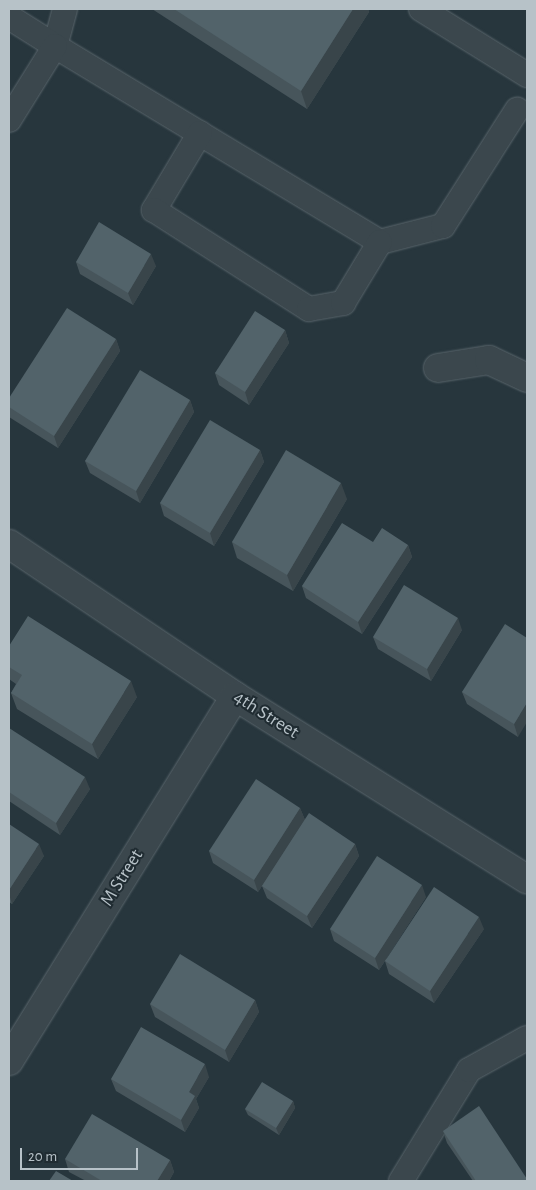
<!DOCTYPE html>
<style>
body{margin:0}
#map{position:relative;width:536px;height:1190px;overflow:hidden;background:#27363d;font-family:"Alegreya Sans",sans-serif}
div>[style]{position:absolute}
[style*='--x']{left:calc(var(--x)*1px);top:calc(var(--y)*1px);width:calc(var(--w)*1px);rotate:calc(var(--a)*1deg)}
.roads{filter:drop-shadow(0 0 1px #59656b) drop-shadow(0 0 1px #59656b)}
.service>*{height:24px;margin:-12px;padding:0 12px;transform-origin:12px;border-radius:12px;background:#3b474d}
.minor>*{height:28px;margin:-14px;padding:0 14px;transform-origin:14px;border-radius:14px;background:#3b474d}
.wall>*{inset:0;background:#47555b}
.shaded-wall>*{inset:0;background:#39454a}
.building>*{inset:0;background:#52636a}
span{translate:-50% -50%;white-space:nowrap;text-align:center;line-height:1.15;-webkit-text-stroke:4px #202c32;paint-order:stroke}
.street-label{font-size:19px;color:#b7c2c8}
.frame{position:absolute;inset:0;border:10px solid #b7c2c8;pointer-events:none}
.scale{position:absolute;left:20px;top:1148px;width:118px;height:22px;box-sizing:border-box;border:2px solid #b7c2c8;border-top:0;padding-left:6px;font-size:15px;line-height:18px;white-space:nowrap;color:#b7c2c8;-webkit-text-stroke:4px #202c32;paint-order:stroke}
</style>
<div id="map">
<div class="roads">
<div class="service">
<i style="--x:65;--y:9;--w:38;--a:105"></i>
<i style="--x:55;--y:46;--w:380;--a:31.1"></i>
<i style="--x:380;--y:242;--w:65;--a:-14.3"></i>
<i style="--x:443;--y:226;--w:138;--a:-57.5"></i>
<i style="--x:421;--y:9;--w:125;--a:31.9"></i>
<i style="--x:9;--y:17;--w:54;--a:32.2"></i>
<i style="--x:55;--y:46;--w:87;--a:121.9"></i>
<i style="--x:200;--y:133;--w:90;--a:120.9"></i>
<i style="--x:154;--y:210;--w:184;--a:32.6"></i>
<i style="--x:309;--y:309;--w:35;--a:-10"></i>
<i style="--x:343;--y:303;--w:71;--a:-58.8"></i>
<i style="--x:401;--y:1181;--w:130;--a:-58.5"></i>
<i style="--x:469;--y:1070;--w:66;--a:-28.9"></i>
</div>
<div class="minor">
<i style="--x:438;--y:368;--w:52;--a:-8.9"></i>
<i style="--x:489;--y:360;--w:42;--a:25.3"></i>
<i style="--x:9;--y:544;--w:272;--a:33.9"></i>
<i style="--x:235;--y:696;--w:345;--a:32.1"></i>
<i style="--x:9;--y:1061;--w:429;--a:-58.2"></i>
</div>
</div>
<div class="wall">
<i style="clip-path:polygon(152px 9px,368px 9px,369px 12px,307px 109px)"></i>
<i style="clip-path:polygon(76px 262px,156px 266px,133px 305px,80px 274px)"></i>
<i style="clip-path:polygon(285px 330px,289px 343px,249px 405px,219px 385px,215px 373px)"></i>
<i style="clip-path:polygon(116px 339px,120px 351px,58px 448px,9px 417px,9px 398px)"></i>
<i style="clip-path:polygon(190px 400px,194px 412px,140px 503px,90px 473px,85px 461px)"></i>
<i style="clip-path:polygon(260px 450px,264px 462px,214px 546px,164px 516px,160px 503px)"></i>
<i style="clip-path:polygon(347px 499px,293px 591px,237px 558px,232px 542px)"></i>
<i style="clip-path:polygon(373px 542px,408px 545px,412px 557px,362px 634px,306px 598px,302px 586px)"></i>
<i style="clip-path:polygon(462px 630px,431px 681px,378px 649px,373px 637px)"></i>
<i style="clip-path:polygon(527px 638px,518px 737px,467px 704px,462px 692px)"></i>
<i style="clip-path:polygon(9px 646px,137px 697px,98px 759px,17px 709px,11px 693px,16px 684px,9px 679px)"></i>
<i style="clip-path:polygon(9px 728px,90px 789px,60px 835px,9px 801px)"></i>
<i style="clip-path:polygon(300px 808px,305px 820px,355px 844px,359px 856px,312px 928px,267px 898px,262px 886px,258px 892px,213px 863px,209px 851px)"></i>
<i style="clip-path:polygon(9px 824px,44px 856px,12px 904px,9px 902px)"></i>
<i style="clip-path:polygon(426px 897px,386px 959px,484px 929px,434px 1003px,389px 974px,385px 961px,379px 970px,334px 941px,330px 929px)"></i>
<i style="clip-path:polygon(255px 1000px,259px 1012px,229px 1062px,155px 1017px,150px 1004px)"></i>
<i style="clip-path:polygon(209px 1077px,196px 1099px,199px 1108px,185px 1132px,116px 1091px,111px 1079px)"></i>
<i style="clip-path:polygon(293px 1101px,295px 1108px,279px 1135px,248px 1115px,245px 1109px)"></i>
<i style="clip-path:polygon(443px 1131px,527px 1181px,473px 1181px,447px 1143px)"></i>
<i style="clip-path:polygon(65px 1159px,170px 1160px,174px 1172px,169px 1181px,86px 1181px,69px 1172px)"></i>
</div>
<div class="shaded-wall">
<i style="clip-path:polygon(353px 9px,368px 9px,369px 12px,307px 109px,301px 91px)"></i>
<i style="clip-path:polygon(151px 254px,156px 266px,133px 305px,128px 293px)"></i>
<i style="clip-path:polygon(285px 330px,289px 343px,249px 405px,245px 392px)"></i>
<i style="clip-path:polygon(116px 339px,120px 351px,58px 448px,54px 436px)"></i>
<i style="clip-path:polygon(190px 400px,194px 412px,140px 503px,136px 491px)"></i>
<i style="clip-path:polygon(260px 450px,264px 462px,214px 546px,210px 533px)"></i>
<i style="clip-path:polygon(341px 483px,347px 499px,293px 591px,287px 575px)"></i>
<i style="clip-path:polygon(408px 545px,412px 557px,362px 634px,358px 622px)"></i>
<i style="clip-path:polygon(458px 618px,462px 630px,431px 681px,427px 669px)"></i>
<i style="clip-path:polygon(131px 681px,137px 697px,98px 759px,92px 744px)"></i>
<i style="clip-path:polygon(527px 703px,527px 722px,518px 737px,514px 724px)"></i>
<i style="clip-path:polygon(85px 777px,90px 789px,60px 835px,56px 823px)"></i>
<i style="clip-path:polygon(300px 808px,305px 820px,258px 892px,254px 880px)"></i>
<i style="clip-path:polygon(39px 844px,44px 856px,12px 904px,9px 894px,9px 890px)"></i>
<i style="clip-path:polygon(355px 844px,359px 856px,312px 928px,307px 916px)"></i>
<i style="clip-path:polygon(422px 885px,426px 897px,379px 970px,375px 958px)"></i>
<i style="clip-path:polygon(479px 917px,484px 929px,434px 1003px,430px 991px)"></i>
<i style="clip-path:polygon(255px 1000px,259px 1012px,229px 1062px,225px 1050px)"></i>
<i style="clip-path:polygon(205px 1064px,209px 1077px,196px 1099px,199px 1108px,185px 1132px,181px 1120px,189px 1092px)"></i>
<i style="clip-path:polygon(293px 1101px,295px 1108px,279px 1135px,276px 1128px)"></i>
<i style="clip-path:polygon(170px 1160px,174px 1172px,169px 1181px,157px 1181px)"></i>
</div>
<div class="building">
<i style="clip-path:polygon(174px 9px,353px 9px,301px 91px)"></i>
<i style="clip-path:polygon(99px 222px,151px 254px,128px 293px,76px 262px)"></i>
<i style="clip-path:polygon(67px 308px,116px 339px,54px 436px,9px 407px,9px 398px)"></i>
<i style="clip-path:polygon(255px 311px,285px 330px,245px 392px,215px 373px)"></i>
<i style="clip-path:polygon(140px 370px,190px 400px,136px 491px,85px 461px)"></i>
<i style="clip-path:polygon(210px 420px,260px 450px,210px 533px,160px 503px)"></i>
<i style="clip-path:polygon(286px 450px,341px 483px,287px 575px,232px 542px)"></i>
<i style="clip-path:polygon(342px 523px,373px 542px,382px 528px,408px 545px,358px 622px,302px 586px)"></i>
<i style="clip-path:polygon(404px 585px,458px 618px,427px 669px,373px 637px)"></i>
<i style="clip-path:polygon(28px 616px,131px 681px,92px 744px,11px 693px,22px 675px,9px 667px,9px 646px)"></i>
<i style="clip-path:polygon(505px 624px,527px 638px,527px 703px,514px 724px,462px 692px)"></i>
<i style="clip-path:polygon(9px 728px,85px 777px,56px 823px,9px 792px)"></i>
<i style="clip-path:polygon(256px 779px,300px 808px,254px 880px,209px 851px)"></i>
<i style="clip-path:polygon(309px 813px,355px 844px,307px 916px,262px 886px)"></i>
<i style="clip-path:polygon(9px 824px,39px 844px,9px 890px)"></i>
<i style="clip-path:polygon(377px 856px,422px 885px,375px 958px,330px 929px)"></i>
<i style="clip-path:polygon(434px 887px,479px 917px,430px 991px,385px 961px)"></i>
<i style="clip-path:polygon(180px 954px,255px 1000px,225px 1050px,150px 1004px)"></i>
<i style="clip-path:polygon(141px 1027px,205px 1064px,189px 1092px,195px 1096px,181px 1120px,111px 1079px)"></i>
<i style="clip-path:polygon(262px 1082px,293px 1101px,276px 1128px,245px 1109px)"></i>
<i style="clip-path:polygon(479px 1106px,527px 1179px,527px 1181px,476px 1181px,443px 1131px)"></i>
<i style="clip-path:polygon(92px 1114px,170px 1160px,157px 1181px,102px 1181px,65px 1159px)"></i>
<i style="clip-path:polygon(56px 1171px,73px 1181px,49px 1181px)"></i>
</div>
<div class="street-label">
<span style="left:266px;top:715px;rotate:32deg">4th Street</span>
<span style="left:122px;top:878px;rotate:-58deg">M Street</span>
</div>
<div class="frame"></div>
<div class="scale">20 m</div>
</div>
